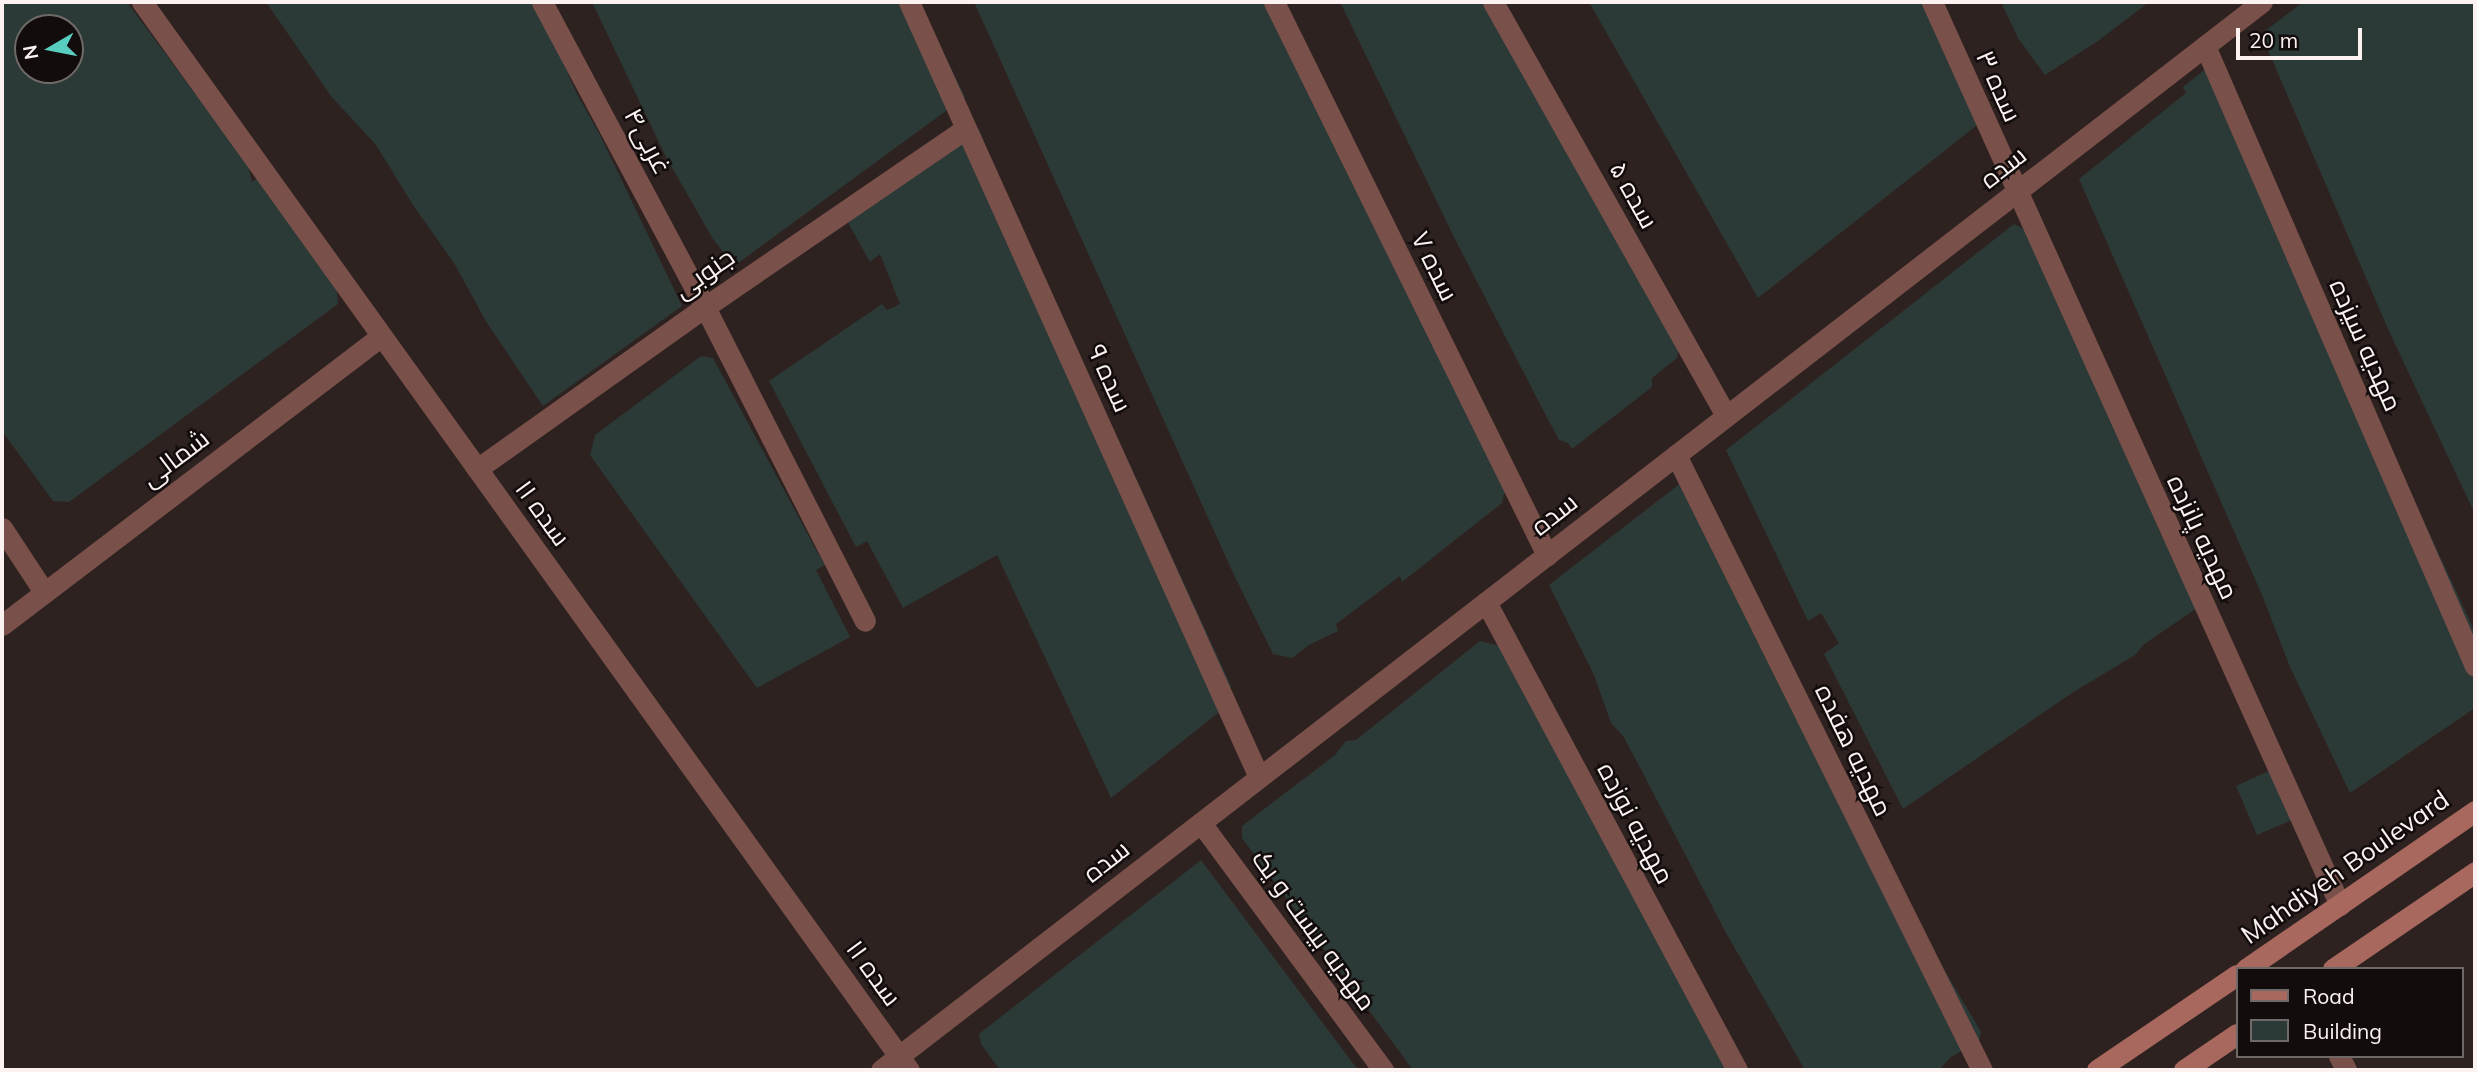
<!DOCTYPE html>
<meta charset="utf-8">
<style>
body{margin:0}
#map{position:relative;width:2477px;height:1072px;overflow:hidden;background:#2e2220;font-family:Mulish,Cairo,sans-serif}
div>[style]{position:absolute}
[style*='--x']{left:calc(var(--x)*1px);top:calc(var(--y)*1px);width:calc(var(--w)*1px);rotate:calc(var(--a)*1deg)}
.building>*{inset:0;background:#2b3a37}
.minor>*{height:21px;margin:-10.5px;padding:0 10.5px;transform-origin:10.5px;border-radius:10.5px;background:#79504a}
.tertiary>*{height:21px;margin:-10.5px;padding:0 10.5px;transform-origin:10.5px;border-radius:10.5px;background:#79504a}
.secondary>*{height:21px;margin:-10.5px;padding:0 10.5px;transform-origin:10.5px;border-radius:10.5px;background:#a8685e}
span{translate:-50% -50%;white-space:nowrap;text-align:center;line-height:1.15;-webkit-text-stroke:5px #120d0c;paint-order:stroke}
.street-label{font-size:26px;color:#fbf2f1}
.frame{position:absolute;inset:0;border:4px solid #fbf2f1;pointer-events:none}
.legend{position:absolute;left:2236px;top:967px;width:228px;height:91px;box-sizing:border-box;background:#120d0c;border:2px solid #6f6968;margin:0;padding:9px 12px;list-style:none;font-size:21px;color:#fbf2f1}
.legend li{display:flex;align-items:center;gap:14px;height:35px}
.legend b{width:35px;border:2px solid #6f6968}
.north{position:absolute;left:14px;top:14px;width:70px;height:70px;box-sizing:border-box;background:#120d0c;border:2px solid #6f6968;border-radius:50%;rotate:260deg;font-size:19px;font-weight:700;line-height:28px;text-align:center;color:#fbf2f1}
.north::after{content:'';display:block;margin:auto;width:24px;height:32px;background:#58cec0;clip-path:polygon(50% 0,100% 100%,50% 72%,0 100%)}
.scale{position:absolute;left:2236px;top:28px;width:126px;height:32px;box-sizing:border-box;border:4px solid #fbf2f1;border-top:0;padding-left:9px;font-size:21px;line-height:24px;white-space:nowrap;color:#fbf2f1;-webkit-text-stroke:5px #120d0c;paint-order:stroke}
</style>
<div id="map">
<div class="building">
<i style="clip-path:polygon(evenodd,2px 2px,127px 2px,248px 165px,252px 182px,261px 176px,336px 280px,338px 304px,69px 502px,53px 501px,2px 431px,2px 2px,28px 28px,70px 28px,70px 70px,28px 70px,28px 28px)"></i>
<i style="clip-path:polygon(266px 2px,536px 2px,577px 94px,601px 137px,682px 306px,543px 406px,487px 323px,454px 263px,413px 205px,376px 145px,331px 96px)"></i>
<i style="clip-path:polygon(592px 2px,919px 2px,965px 97px,734px 266px,713px 239px,666px 157px)"></i>
<i style="clip-path:polygon(974px 2px,1283px 2px,1521px 480px,1504px 494px,1502px 503px,1402px 582px,1400px 576px,1336px 624px,1338px 631px,1309px 645px,1292px 658px,1273px 654px,1234px 575px)"></i>
<i style="clip-path:polygon(1340px 2px,1486px 2px,1681px 341px,1677px 358px,1652px 378px,1652px 387px,1572px 449px,1568px 443px,1559px 440px,1543px 410px,1454px 237px)"></i>
<i style="clip-path:polygon(1589px 2px,1934px 2px,1980px 104px,1976px 126px,1758px 298px)"></i>
<i style="clip-path:polygon(2001px 2px,2149px 2px,2098px 41px,2045px 75px,2018px 38px)"></i>
<i style="clip-path:polygon(2303px 2px,2475px 2px,2475px 514px,2388px 329px,2261px 34px)"></i>
<i style="clip-path:polygon(2215px 70px,2475px 632px,2475px 708px,2350px 793px,2290px 667px,2262px 595px,2079px 179px,2186px 93px,2183px 87px,2203px 71px)"></i>
<i style="clip-path:polygon(972px 123px,979px 129px,994px 168px,1231px 686px,1228px 705px,1111px 798px,997px 555px,903px 608px,867px 541px,856px 547px,769px 381px,882px 304px,887px 310px,900px 304px,880px 254px,870px 262px,846px 219px)"></i>
<i style="clip-path:polygon(2014px 224px,2031px 233px,2162px 537px,2170px 543px,2197px 608px,2143px 645px,2135px 655px,2072px 693px,1903px 809px,1824px 654px,1839px 643px,1821px 613px,1808px 621px,1726px 450px)"></i>
<i style="clip-path:polygon(701px 356px,713px 358px,819px 555px,825px 565px,816px 570px,850px 637px,757px 688px,590px 455px,595px 435px)"></i>
<i style="clip-path:polygon(1695px 472px,1938px 959px,1981px 1032px,1979px 1041px,1951px 1057px,1939px 1070px,1805px 1070px,1725px 931px,1635px 758px,1623px 736px,1611px 723px,1594px 675px,1549px 585px)"></i>
<i style="clip-path:polygon(1480px 641px,1501px 646px,1738px 1070px,1413px 1070px,1242px 838px,1242px 826px,1335px 755px,1346px 741px,1356px 740px)"></i>
<i style="clip-path:polygon(2271px 770px,2292px 820px,2257px 835px,2236px 786px)"></i>
<i style="clip-path:polygon(1201px 860px,1358px 1070px,1000px 1070px,981px 1044px,979px 1034px)"></i>
</div>
<div class="minor">
<i style="--x:142;--y:2;--w:1315;--a:54.32"></i>
<i style="--x:542;--y:2;--w:346;--a:61.9"></i>
<i style="--x:705;--y:307;--w:352;--a:63"></i>
<i style="--x:909;--y:2;--w:850;--a:65.7"></i>
<i style="--x:1274;--y:2;--w:617;--a:63.73"></i>
<i style="--x:1493;--y:2;--w:475;--a:60.6"></i>
<i style="--x:1932;--y:2;--w:991;--a:65.69"></i>
<i style="--x:2205;--y:46;--w:676;--a:66.47"></i>
<i style="--x:1676;--y:455;--w:687;--a:63.55"></i>
<i style="--x:477;--y:469;--w:280;--a:-35.4"></i>
<i style="--x:705;--y:307;--w:316;--a:-34.4"></i>
<i style="--x:2;--y:528;--w:77;--a:56.7"></i>
<i style="--x:1486;--y:602;--w:531;--a:61.79"></i>
<i style="--x:2;--y:625;--w:477;--a:-37.3"></i>
<i style="--x:1201;--y:823;--w:307;--a:53.6"></i>
<i style="--x:2339;--y:1056;--w:16;--a:63"></i>
</div>
<div class="tertiary">
<i style="--x:881;--y:1070;--w:1746;--a:-37.72"></i>
</div>
<div class="secondary">
<i style="--x:2246;--y:969;--w:278;--a:-34.6"></i>
<i style="--x:2333;--y:969;--w:172;--a:-34.3"></i>
<i style="--x:2097;--y:1070;--w:169;--a:-34.2"></i>
<i style="--x:2184;--y:1070;--w:64;--a:-34.2"></i>
</div>
<div class="street-label">
<span style="left:1999px;top:86px;rotate:66deg">سده ۳</span>
<span style="left:648px;top:141px;rotate:62deg">غربی۴</span>
<span style="left:2003px;top:167px;rotate:-38deg">سده</span>
<span style="left:1634px;top:195px;rotate:61deg">سده ۵</span>
<span style="left:1435px;top:266px;rotate:64deg">سده ۷</span>
<span style="left:704px;top:273px;rotate:-35deg">جنوبی</span>
<span style="left:2366px;top:345px;rotate:66deg">مهدیه سیزده</span>
<span style="left:1110px;top:378px;rotate:66deg">سده ۹</span>
<span style="left:175px;top:458px;rotate:-37deg">شمالی</span>
<span style="left:543px;top:513px;rotate:54deg">سده ۱۱</span>
<span style="left:1554px;top:514px;rotate:-38deg">سده</span>
<span style="left:2203px;top:537px;rotate:65deg">مهدیه پانزده</span>
<span style="left:1854px;top:750px;rotate:64deg">مهدیه هفده</span>
<span style="left:1636px;top:823px;rotate:62deg">مهدیه نوزده</span>
<span style="left:1106px;top:861px;rotate:-38deg">سده</span>
<span style="left:2345px;top:867px;rotate:-35deg">Mahdiyeh Boulevard</span>
<span style="left:1314px;top:930px;rotate:54deg">مهدیه بیست و یک</span>
<span style="left:874px;top:973px;rotate:54deg">سده ۱۱</span>
</div>
<div class="frame"></div>
<ul class="legend">
<li><b style="height:9px;background:#a8685e"></b>Road</li>
<li><b style="height:19px;background:#2b3a37"></b>Building</li>
</ul>
<div class="north">N</div>
<div class="scale">20 m</div>
</div>
